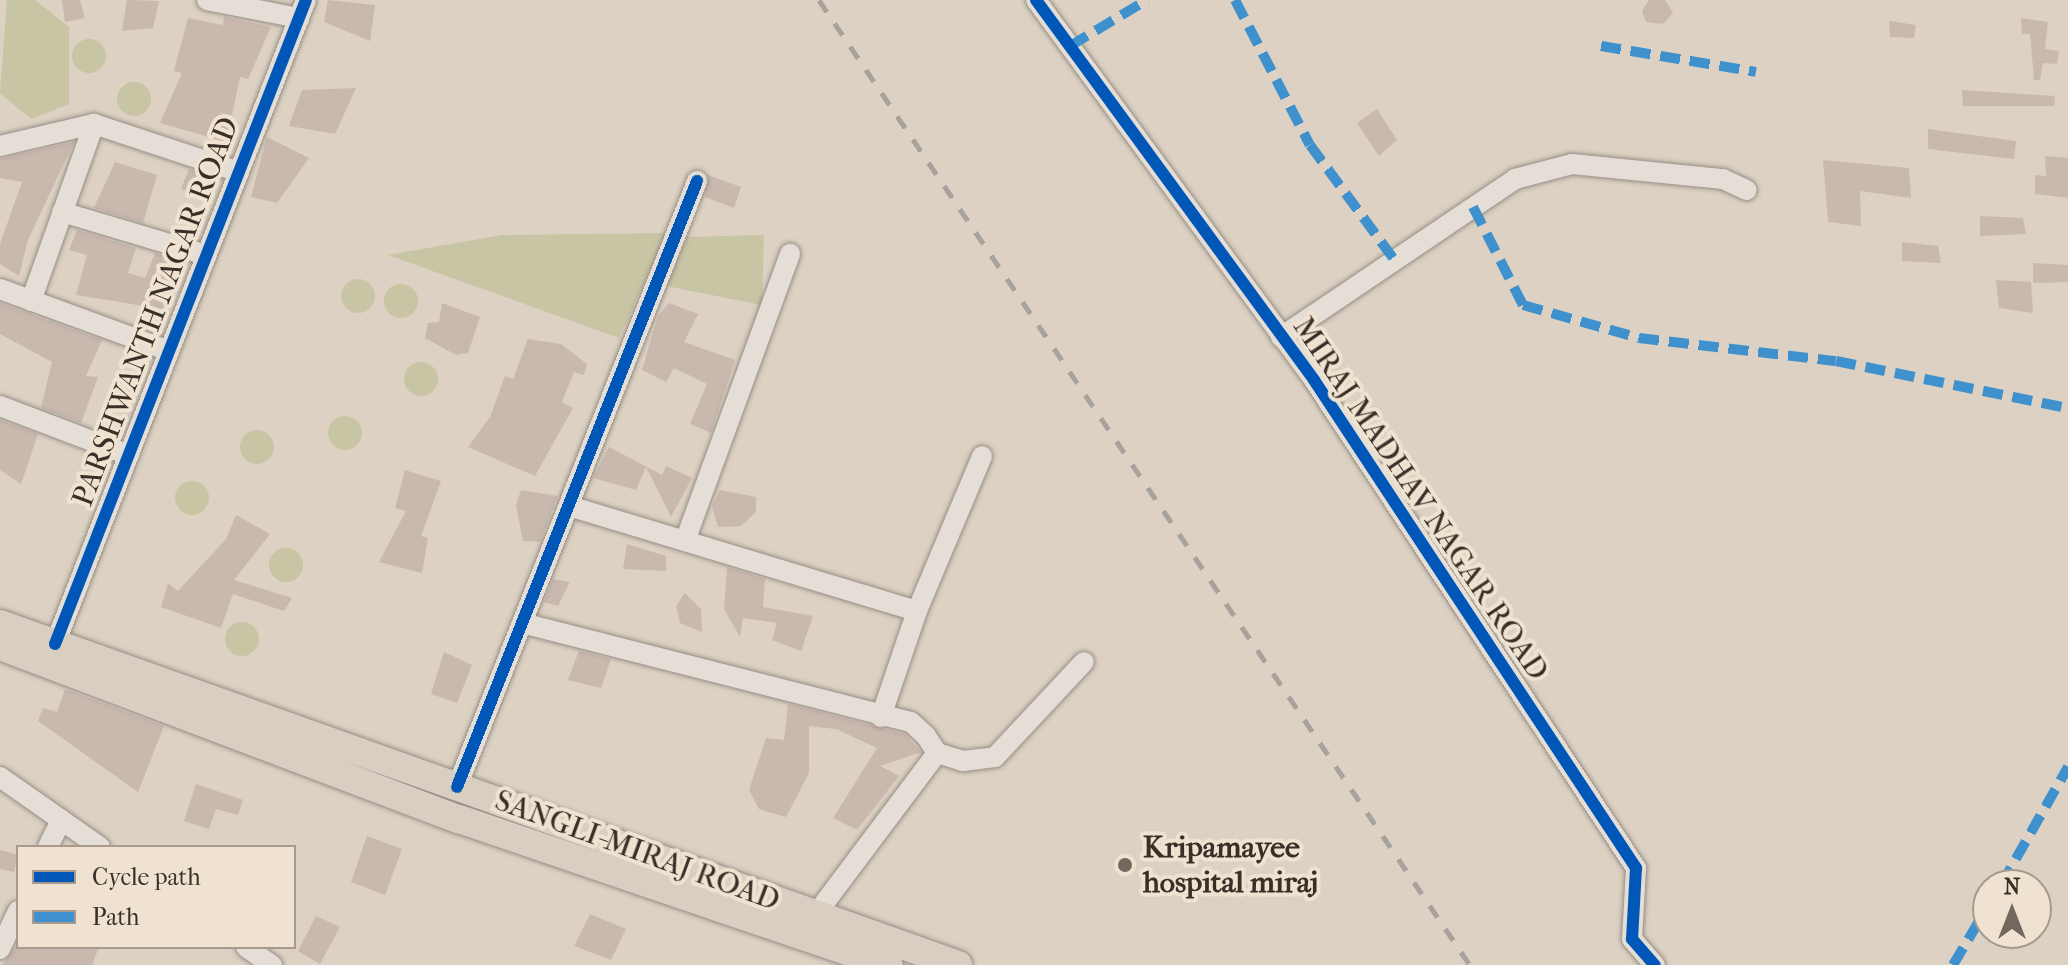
<!DOCTYPE html>
<style>
body{margin:0}
#map{position:relative;width:2068px;height:965px;overflow:hidden;background:#dcd1c2;font-family:"IM FELL French Canon",serif}
div>[style]{position:absolute}
[style*='--x']{left:calc(var(--x)*1px);top:calc(var(--y)*1px);width:calc(var(--w)*1px);rotate:calc(var(--a)*1deg)}
.green>*{inset:0;background:#c8c5a4}
.round{border-radius:50%}
.building>*{inset:0;background:#c9b8ae}
.roads{filter:drop-shadow(0 0 2px #968e86) drop-shadow(0 0 2px #968e86)}
.minor>*{height:20px;margin:-10px;padding:0 10px;transform-origin:10px;border-radius:10px;background:#e4ded6}
.highway>*{height:28px;margin:-14px;padding:0 14px;transform-origin:14px;border-radius:14px;background:#d8cec2}
.rail>*{height:5px;margin-top:-2.5px;transform-origin:0;background:repeating-linear-gradient(90deg,#a8a29c 0 14px,transparent 0 28px)}
.quiet>*{height:10px;margin-top:-5px;transform-origin:0;background:repeating-linear-gradient(90deg,#3e91cc 0 20px,transparent 0 30px)}
.cycleway>*{height:12px;margin:-6px;padding:0 6px;transform-origin:6px;border-radius:6px;background:#0057b8}
.dots>*{width:22px;height:22px;translate:-50% -50%;box-sizing:border-box;border:4px solid #efe2d0;border-radius:50%}
span{translate:-50% -50%;white-space:nowrap;text-align:center;line-height:1.15;-webkit-text-stroke:8px #efe2d0;paint-order:stroke}
.street-label{font-size:30px;color:#3a2f28}
.poi-label{font-size:30px;color:#3a2f28;font-weight:700}
.left{translate:0 -50%;text-align:left}
.legend{position:absolute;left:16px;top:845px;width:280px;height:104px;box-sizing:border-box;background:#efe2d0;border:2px solid #a79a8d;margin:0;padding:10px 14px;list-style:none;font-size:24px;color:#3a2f28}
.legend li{display:flex;align-items:center;gap:16px;height:40px}
.legend b{width:40px;border:2px solid #a79a8d}
.north{position:absolute;left:1972px;top:869px;width:80px;height:80px;box-sizing:border-box;background:#efe2d0;border:2px solid #a79a8d;border-radius:50%;rotate:0deg;font-size:22px;font-weight:700;line-height:32px;text-align:center;color:#3a2f28}
.north::after{content:'';display:block;margin:auto;width:28px;height:36px;background:#73685e;clip-path:polygon(50% 0,100% 100%,50% 72%,0 100%)}
</style>
<div id="map">
<div class="green">
<i style="clip-path:polygon(7px 0,35px 0,69px 27px,69px 104px,31px 119px,0 93px)"></i>
<i class="round" style="left:72px;top:39px;width:34px;height:34px"></i>
<i class="round" style="left:117px;top:82px;width:34px;height:34px"></i>
<i style="clip-path:polygon(667px 233px,619px 338px,388px 255px,502px 235px)"></i>
<i style="clip-path:polygon(764px 235px,762px 305px,666px 286px,687px 237px)"></i>
<i class="round" style="left:341px;top:279px;width:34px;height:34px"></i>
<i class="round" style="left:384px;top:284px;width:34px;height:34px"></i>
<i class="round" style="left:404px;top:362px;width:34px;height:34px"></i>
<i class="round" style="left:328px;top:416px;width:34px;height:34px"></i>
<i class="round" style="left:240px;top:430px;width:34px;height:34px"></i>
<i class="round" style="left:175px;top:481px;width:34px;height:34px"></i>
<i class="round" style="left:269px;top:548px;width:34px;height:34px"></i>
<i class="round" style="left:225px;top:622px;width:34px;height:34px"></i>
</div>
<div class="building">
<i style="clip-path:polygon(62px 0,80px 0,85px 18px,65px 22px)"></i>
<i style="clip-path:polygon(127px 0,159px 1px,153px 28px,122px 31px)"></i>
<i style="clip-path:polygon(328px 0,375px 5px,370px 41px,324px 22px)"></i>
<i style="clip-path:polygon(1649px 0,1665px 0,1673px 13px,1663px 24px,1646px 22px,1642px 11px)"></i>
<i style="clip-path:polygon(224px 17px,271px 27px,248px 79px,240px 77px,232px 115px,220px 113px,231px 119px,226px 142px,160px 123px,182px 73px,174px 71px,188px 18px,223px 25px)"></i>
<i style="clip-path:polygon(2021px 18px,2048px 22px,2045px 49px,2059px 51px,2057px 64px,2043px 63px,2040px 80px,2034px 80px,2030px 34px,2022px 34px)"></i>
<i style="clip-path:polygon(1889px 21px,1916px 25px,1914px 38px,1890px 37px)"></i>
<i style="clip-path:polygon(356px 88px,335px 134px,289px 126px,302px 90px)"></i>
<i style="clip-path:polygon(1962px 90px,2055px 96px,2054px 106px,1963px 106px)"></i>
<i style="clip-path:polygon(1377px 109px,1397px 140px,1379px 156px,1357px 123px)"></i>
<i style="clip-path:polygon(1928px 129px,2016px 141px,2014px 159px,1928px 149px)"></i>
<i style="clip-path:polygon(267px 137px,309px 158px,277px 203px,251px 197px)"></i>
<i style="clip-path:polygon(74px 142px,28px 240px,19px 276px,0 264px,0 244px,22px 182px,0 178px,0 159px)"></i>
<i style="clip-path:polygon(2045px 156px,2068px 158px,2068px 198px,2035px 194px,2035px 175px,2046px 176px)"></i>
<i style="clip-path:polygon(1823px 160px,1909px 168px,1911px 198px,1860px 191px,1861px 226px,1828px 222px)"></i>
<i style="clip-path:polygon(115px 162px,157px 175px,143px 223px,94px 208px)"></i>
<i style="clip-path:polygon(189px 169px,214px 177px,203px 195px,181px 189px)"></i>
<i style="clip-path:polygon(708px 175px,741px 187px,734px 208px,705px 197px)"></i>
<i style="clip-path:polygon(1980px 216px,2023px 218px,2026px 234px,1980px 236px)"></i>
<i style="clip-path:polygon(77px 230px,136px 248px,128px 273px,145px 278px,155px 253px,180px 261px,168px 310px,76px 295px,87px 255px,69px 250px)"></i>
<i style="clip-path:polygon(1902px 242px,1938px 246px,1941px 263px,1902px 261px)"></i>
<i style="clip-path:polygon(2033px 263px,2068px 265px,2068px 282px,2033px 283px)"></i>
<i style="clip-path:polygon(1996px 280px,2031px 282px,2033px 313px,1999px 308px)"></i>
<i style="clip-path:polygon(0 303px,102px 340px,86px 376px,98px 377px,81px 423px,41px 408px,52px 362px,0 334px)"></i>
<i style="clip-path:polygon(442px 303px,480px 317px,468px 353px,456px 355px,425px 338px,428px 323px,439px 322px)"></i>
<i style="clip-path:polygon(669px 303px,698px 314px,684px 342px,735px 360px,711px 433px,690px 424px,707px 384px,674px 368px,666px 382px,642px 370px,658px 316px)"></i>
<i style="clip-path:polygon(528px 339px,561px 344px,587px 364px,584px 375px,574px 372px,562px 402px,573px 408px,535px 476px,468px 447px,490px 417px,505px 376px,513px 379px)"></i>
<i style="clip-path:polygon(0 420px,38px 434px,21px 484px,0 470px)"></i>
<i style="clip-path:polygon(609px 447px,662px 475px,666px 466px,692px 478px,671px 517px,646px 467px,636px 490px,593px 478px)"></i>
<i style="clip-path:polygon(405px 470px,441px 481px,421px 536px,428px 538px,422px 573px,379px 562px,406px 511px,395px 508px)"></i>
<i style="clip-path:polygon(521px 490px,558px 496px,540px 542px,523px 541px,516px 505px)"></i>
<i style="clip-path:polygon(720px 490px,756px 497px,756px 512px,741px 526px,718px 527px,712px 506px)"></i>
<i style="clip-path:polygon(236px 515px,270px 534px,234px 580px,292px 598px,284px 611px,233px 594px,221px 628px,161px 607px,168px 583px,178px 591px,226px 539px)"></i>
<i style="clip-path:polygon(627px 544px,666px 556px,666px 571px,623px 569px)"></i>
<i style="clip-path:polygon(727px 567px,765px 579px,763px 607px,813px 616px,801px 651px,772px 640px,777px 623px,743px 618px,740px 637px,724px 609px)"></i>
<i style="clip-path:polygon(553px 579px,570px 582px,558px 606px,544px 602px)"></i>
<i style="clip-path:polygon(685px 593px,701px 609px,702px 632px,680px 623px,676px 606px)"></i>
<i style="clip-path:polygon(579px 651px,611px 659px,601px 688px,568px 680px)"></i>
<i style="clip-path:polygon(444px 652px,472px 665px,457px 703px,431px 694px)"></i>
<i style="clip-path:polygon(65px 689px,164px 726px,138px 792px,38px 721px,43px 708px,57px 712px)"></i>
<i style="clip-path:polygon(788px 704px,905px 734px,921px 752px,880px 766px,899px 776px,857px 830px,833px 818px,877px 748px,836px 729px,809px 726px,809px 773px,786px 817px,759px 809px,749px 790px,766px 738px,784px 740px)"></i>
<i style="clip-path:polygon(196px 784px,243px 800px,238px 815px,216px 809px,209px 829px,184px 821px)"></i>
<i style="clip-path:polygon(367px 836px,402px 849px,385px 895px,351px 882px)"></i>
<i style="clip-path:polygon(0 850px,18px 855px,14px 872px,0 869px)"></i>
<i style="clip-path:polygon(590px 914px,626px 929px,611px 960px,574px 946px)"></i>
<i style="clip-path:polygon(316px 916px,340px 927px,320px 964px,298px 951px)"></i>
<i style="clip-path:polygon(15px 947px,99px 947px,92px 965px,2px 965px)"></i>
</div>
<div class="roads">
<div class="minor">
<i style="--x:207;--y:0;--w:94;--a:11.1"></i>
<i style="--x:1036;--y:0;--w:471;--a:53.8"></i>
<i style="--x:1314;--y:380;--w:585;--a:56.58"></i>
<i style="--x:1636;--y:868;--w:71;--a:93.2"></i>
<i style="--x:1632;--y:939;--w:35;--a:49"></i>
<i style="--x:0;--y:146;--w:97;--a:-13.2"></i>
<i style="--x:94;--y:124;--w:153;--a:18.3"></i>
<i style="--x:62;--y:212;--w:150;--a:16.6"></i>
<i style="--x:0;--y:289;--w:180;--a:20.1"></i>
<i style="--x:31;--y:301;--w:188;--a:-70.4"></i>
<i style="--x:1281;--y:337;--w:282;--a:-34"></i>
<i style="--x:1515;--y:179;--w:59;--a:-14.7"></i>
<i style="--x:1572;--y:164;--w:152;--a:5.7"></i>
<i style="--x:1723;--y:179;--w:26;--a:25"></i>
<i style="--x:0;--y:406;--w:138;--a:20.8"></i>
<i style="--x:569;--y:506;--w:363;--a:16.8"></i>
<i style="--x:917;--y:611;--w:112;--a:108.8"></i>
<i style="--x:685;--y:541;--w:306;--a:-69.9"></i>
<i style="--x:917;--y:611;--w:168;--a:-67.2"></i>
<i style="--x:522;--y:623;--w:401;--a:14.3"></i>
<i style="--x:911;--y:722;--w:21;--a:43"></i>
<i style="--x:926;--y:736;--w:20;--a:57"></i>
<i style="--x:937;--y:753;--w:201;--a:126.9"></i>
<i style="--x:55;--y:644;--w:691;--a:-68.71"></i>
<i style="--x:937;--y:753;--w:27;--a:17"></i>
<i style="--x:963;--y:761;--w:32;--a:-7"></i>
<i style="--x:995;--y:757;--w:130;--a:-46.9"></i>
<i style="--x:0;--y:777;--w:122;--a:35"></i>
<i style="--x:457;--y:787;--w:652;--a:-68.39"></i>
<i style="--x:48;--y:847;--w:30;--a:-64"></i>
<i style="--x:246;--y:947;--w:32;--a:35"></i>
<i style="--x:0;--y:949;--w:42;--a:-64.7"></i>
</div>
<div class="highway">
<i style="--x:0;--y:624;--w:1017;--a:19.59"></i>
<i style="--x:0;--y:646;--w:491;--a:20.7"></i>
<i style="--x:459;--y:819;--w:454;--a:18.8"></i>
</div>
</div>
<div class="rail">
<i style="--x:819;--y:0;--w:1164;--a:56"></i>
</div>
<div class="quiet">
<i style="--x:1235;--y:0;--w:163;--a:62.7"></i>
<i style="--x:1310;--y:145;--w:145;--a:53.7"></i>
<i style="--x:1070;--y:46;--w:90;--a:-30.9"></i>
<i style="--x:1601;--y:46;--w:157;--a:9.5"></i>
<i style="--x:1473;--y:207;--w:110;--a:63"></i>
<i style="--x:1523;--y:305;--w:121;--a:15.9"></i>
<i style="--x:1639;--y:338;--w:198;--a:6.7"></i>
<i style="--x:1836;--y:361;--w:237;--a:11.5"></i>
<i style="--x:2001;--y:885;--w:136;--a:-60.4"></i>
<i style="--x:1953;--y:965;--w:69;--a:-59.3"></i>
</div>
<div class="cycleway">
<i style="--x:1036;--y:0;--w:471;--a:53.8"></i>
<i style="--x:1314;--y:380;--w:585;--a:56.58"></i>
<i style="--x:1636;--y:868;--w:71;--a:93.2"></i>
<i style="--x:1632;--y:939;--w:35;--a:49"></i>
<i style="--x:55;--y:644;--w:691;--a:-68.71"></i>
<i style="--x:457;--y:787;--w:652;--a:-68.39"></i>
</div>
<div class="dots">
<i style="left:1125px;top:865px;background:#73685e"></i>
</div>
<div class="street-label">
<span style="left:156px;top:312px;rotate:-69deg">PARSHWANTH NAGAR ROAD</span>
<span style="left:1420px;top:499px;rotate:56deg">MIRAJ MADHAV NAGAR ROAD</span>
<span style="left:637px;top:851px;rotate:20deg">SANGLI-MIRAJ ROAD</span>
</div>
<div class="poi-label">
<span class="left" style="left:1143px;top:865px">Kripamayee<br>hospital miraj</span>
</div>
<ul class="legend">
<li><b style="height:10px;background:#0057b8"></b>Cycle path</li>
<li><b style="height:10px;background:#3e91cc"></b>Path</li>
</ul>
<div class="north">N</div>
</div>
